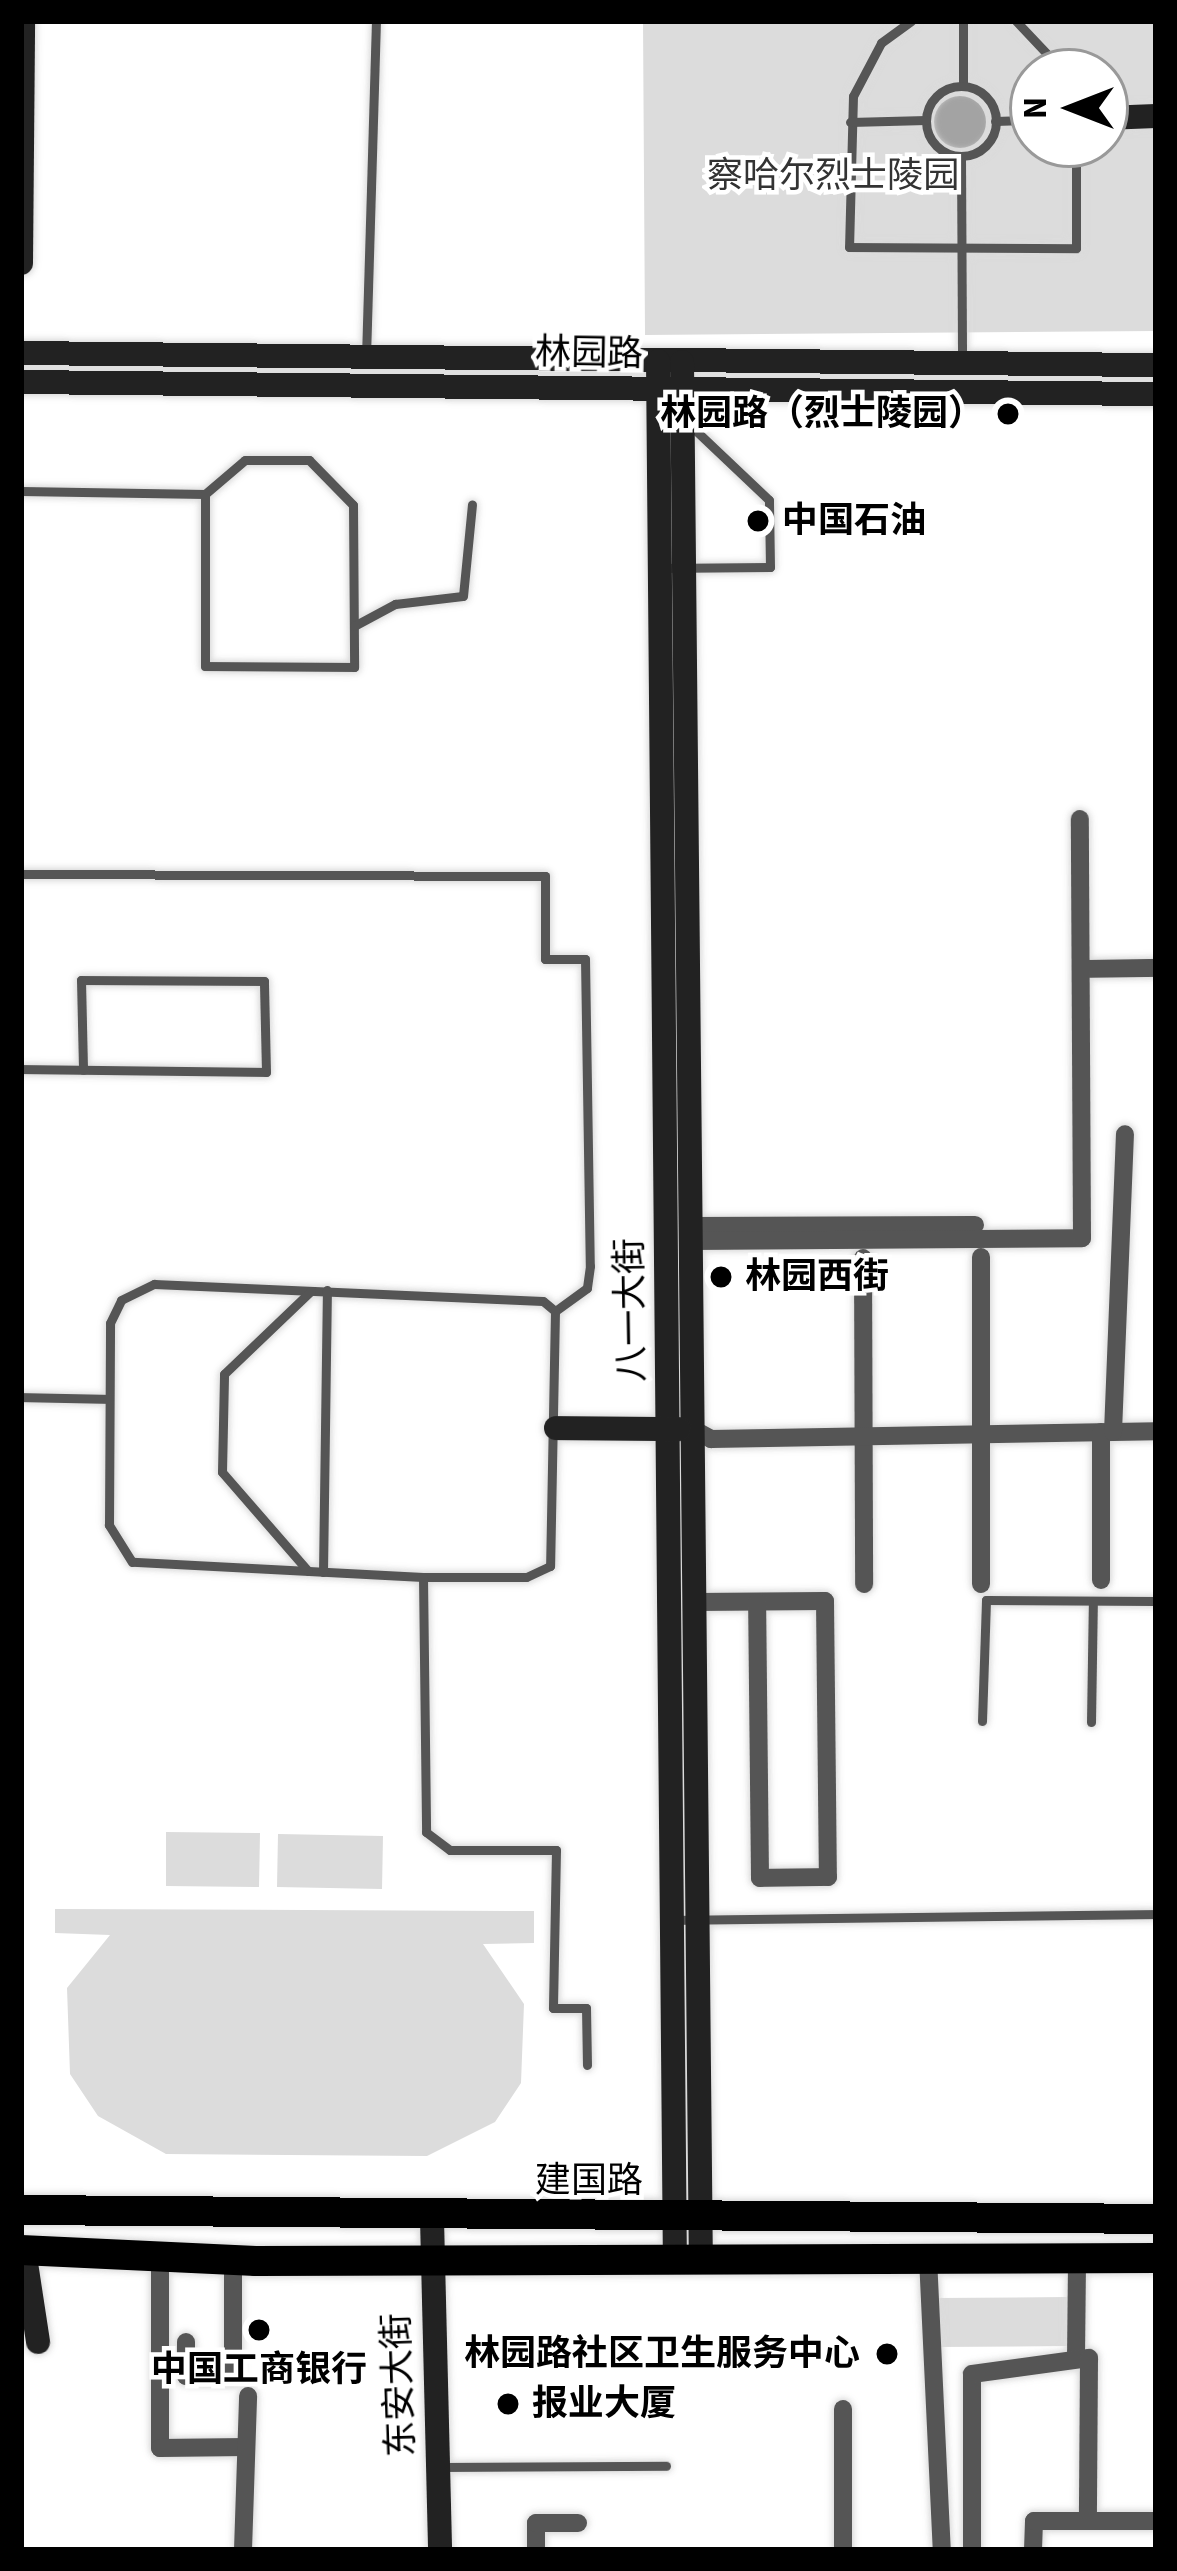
<!DOCTYPE html>
<meta charset="utf-8">
<style>
body{margin:0}
#map{position:relative;width:1177px;height:2571px;overflow:hidden;background:#fff;font-family:"Source Sans 3","Noto Sans SC",sans-serif}
div>[style]{position:absolute}
[style*='--x']{left:calc(var(--x)*1px);top:calc(var(--y)*1px);width:calc(var(--w)*1px);rotate:calc(var(--a)*1deg)}
.green>*{inset:0;background:#dcdcdc}
.water>*{inset:0;background:#a3a3a3}
.round{border-radius:50%}
.roads{filter:drop-shadow(0 0 3px #dbdbdb) drop-shadow(0 0 3px #dbdbdb)}
.lane>*{height:9px;margin:-4.5px;padding:0 4.5px;transform-origin:4.5px;border-radius:4.5px;background:#555}
.lane>.ring{margin:-4.5px;padding:0;box-sizing:content-box;background:none;border:9px solid #555;border-radius:50%}
.street>*{height:18px;margin:-9px;padding:0 9px;transform-origin:9px;border-radius:9px;background:#555}
.secondary>*{height:24px;margin:-12px;padding:0 12px;transform-origin:12px;border-radius:12px;background:#222}
.primary>*{height:30px;margin:-15px;padding:0 15px;transform-origin:15px;border-radius:15px;background:#000}
.dots>*{width:33px;height:33px;translate:-50% -50%;box-sizing:border-box;border:6px solid #fff;border-radius:50%}
span{translate:-50% -50%;white-space:nowrap;text-align:center;line-height:1.15;-webkit-text-stroke:9px #fff;paint-order:stroke}
.park-label{font-size:36px;color:#333}
.street-label{font-size:36px;color:#000}
.poi-label{font-size:36px;color:#000;font-weight:700}
.right{translate:-100% -50%;text-align:right}
.left{translate:0 -50%;text-align:left}
.frame{position:absolute;inset:0;border:24px solid #000;pointer-events:none}
.north{position:absolute;left:1009px;top:48px;width:120px;height:120px;box-sizing:border-box;background:#fff;border:3px solid #999;border-radius:50%;rotate:270deg;font-size:33px;font-weight:700;line-height:48px;text-align:center;color:#000}
.north::after{content:'';display:block;margin:auto;width:42px;height:54px;background:#000;clip-path:polygon(50% 0,100% 100%,50% 72%,0 100%)}
</style>
<div id="map">
<div class="green">
<i style="clip-path:polygon(evenodd,643px 21px,1156px 21px,1156px 331px,645px 335px,643px 21px,1033px 72px,1105px 72px,1105px 144px,1033px 144px,1033px 72px)"></i>
<i style="clip-path:polygon(166px 1832px,260px 1833px,259px 1887px,166px 1886px)"></i>
<i style="clip-path:polygon(278px 1834px,383px 1836px,382px 1889px,277px 1887px)"></i>
<i style="clip-path:polygon(55px 1909px,534px 1911px,534px 1943px,483px 1944px,524px 2004px,521px 2083px,495px 2122px,427px 2156px,166px 2154px,98px 2116px,70px 2074px,67px 1988px,110px 1935px,55px 1933px)"></i>
<i style="clip-path:polygon(1068px 2297px,1069px 2346px,936px 2347px,936px 2298px)"></i>
</div>
<div class="water">
<i class="round" style="left:934px;top:96px;width:52px;height:52px"></i>
</div>
<div class="roads">
<div class="lane">
<i style="--x:911;--y:21;--w:37;--a:144"></i>
<i style="--x:881;--y:43;--w:60;--a:117.8"></i>
<i style="--x:853;--y:96;--w:151;--a:91.5"></i>
<i style="--x:849;--y:247;--w:227;--a:0.3"></i>
<i style="--x:1076;--y:248;--w:104;--a:-90"></i>
<i style="--x:963;--y:21;--w:65;--a:90"></i>
<i style="--x:1016;--y:21;--w:70;--a:46.7"></i>
<i class="ring" style="left:926px;top:86px;width:61px;height:61px"></i>
<i style="--x:995;--y:121;--w:38;--a:-2"></i>
<i style="--x:850;--y:122;--w:76;--a:-1.5"></i>
<i style="--x:961;--y:156;--w:202;--a:89.7"></i>
<i style="--x:366;--y:357;--w:336;--a:-88.3"></i>
<i style="--x:21;--y:491;--w:184;--a:0.9"></i>
<i style="--x:205;--y:494;--w:52;--a:-40.4"></i>
<i style="--x:245;--y:460;--w:64;--a:0"></i>
<i style="--x:309;--y:460;--w:63;--a:45.6"></i>
<i style="--x:353;--y:505;--w:162;--a:89.6"></i>
<i style="--x:354;--y:667;--w:149;--a:-179.6"></i>
<i style="--x:205;--y:666;--w:172;--a:-90"></i>
<i style="--x:660;--y:568;--w:110;--a:-0.5"></i>
<i style="--x:770;--y:567;--w:67;--a:-90.9"></i>
<i style="--x:769;--y:500;--w:112;--a:-136.5"></i>
<i style="--x:354;--y:626;--w:47;--a:-28.2"></i>
<i style="--x:395;--y:604;--w:68;--a:-6.7"></i>
<i style="--x:463;--y:596;--w:92;--a:-84.4"></i>
<i style="--x:21;--y:874;--w:524;--a:0.22"></i>
<i style="--x:545;--y:876;--w:83;--a:90"></i>
<i style="--x:545;--y:959;--w:40;--a:0"></i>
<i style="--x:585;--y:959;--w:307;--a:89.1"></i>
<i style="--x:590;--y:1266;--w:22;--a:98"></i>
<i style="--x:587;--y:1288;--w:39;--a:144"></i>
<i style="--x:21;--y:1069;--w:245;--a:0.7"></i>
<i style="--x:266;--y:1072;--w:91;--a:-91.3"></i>
<i style="--x:264;--y:981;--w:183;--a:-179.7"></i>
<i style="--x:81;--y:980;--w:90;--a:88.7"></i>
<i style="--x:154;--y:1284;--w:389;--a:2.5"></i>
<i style="--x:543;--y:1301;--w:16;--a:40"></i>
<i style="--x:555;--y:1311;--w:255;--a:91.1"></i>
<i style="--x:550;--y:1566;--w:26;--a:155"></i>
<i style="--x:526;--y:1577;--w:103;--a:180"></i>
<i style="--x:423;--y:1577;--w:291;--a:-177"></i>
<i style="--x:132;--y:1562;--w:44;--a:-121.9"></i>
<i style="--x:109;--y:1525;--w:202;--a:-89.7"></i>
<i style="--x:110;--y:1323;--w:25;--a:-64"></i>
<i style="--x:121;--y:1300;--w:37;--a:-26"></i>
<i style="--x:21;--y:1397;--w:88;--a:1.3"></i>
<i style="--x:308;--y:1571;--w:131;--a:-131"></i>
<i style="--x:222;--y:1472;--w:98;--a:-88.8"></i>
<i style="--x:224;--y:1374;--w:120;--a:-43.7"></i>
<i style="--x:323;--y:1572;--w:282;--a:-89.2"></i>
<i style="--x:423;--y:1577;--w:255;--a:89.3"></i>
<i style="--x:426;--y:1832;--w:30;--a:37"></i>
<i style="--x:450;--y:1850;--w:106;--a:0"></i>
<i style="--x:556;--y:1850;--w:158;--a:91.1"></i>
<i style="--x:553;--y:2008;--w:33;--a:0"></i>
<i style="--x:586;--y:2008;--w:57;--a:89"></i>
<i style="--x:982;--y:1721;--w:121;--a:-88.1"></i>
<i style="--x:986;--y:1600;--w:170;--a:0.3"></i>
<i style="--x:1091;--y:1722;--w:121;--a:-89.1"></i>
<i style="--x:672;--y:1920;--w:484;--a:-0.7"></i>
<i style="--x:443;--y:2467;--w:223;--a:-0.3"></i>
</div>
<div class="street">
<i style="--x:1081;--y:969;--w:75;--a:-0.8"></i>
<i style="--x:691;--y:1226;--w:284;--a:-0.2"></i>
<i style="--x:691;--y:1241;--w:391;--a:-0.4"></i>
<i style="--x:1082;--y:1238;--w:419;--a:-90.3"></i>
<i style="--x:863;--y:1258;--w:326;--a:89.8"></i>
<i style="--x:693;--y:1429;--w:21;--a:29"></i>
<i style="--x:711;--y:1439;--w:445;--a:-1"></i>
<i style="--x:1101;--y:1432;--w:148;--a:90"></i>
<i style="--x:1113;--y:1432;--w:298;--a:-87.7"></i>
<i style="--x:981;--y:1584;--w:327;--a:-90"></i>
<i style="--x:695;--y:1602;--w:130;--a:-0.4"></i>
<i style="--x:825;--y:1601;--w:276;--a:89.4"></i>
<i style="--x:828;--y:1877;--w:68;--a:179.2"></i>
<i style="--x:760;--y:1878;--w:276;--a:-90.6"></i>
<i style="--x:160;--y:2257;--w:191;--a:90"></i>
<i style="--x:160;--y:2448;--w:86;--a:-0.7"></i>
<i style="--x:928;--y:2258;--w:292;--a:87.3"></i>
<i style="--x:186;--y:2342;--w:34;--a:90"></i>
<i style="--x:186;--y:2376;--w:47;--a:1.2"></i>
<i style="--x:233;--y:2377;--w:117;--a:-90"></i>
<i style="--x:1076;--y:2358;--w:100;--a:-89.4"></i>
<i style="--x:843;--y:2409;--w:141;--a:90"></i>
<i style="--x:243;--y:2550;--w:154;--a:-88.1"></i>
<i style="--x:536;--y:2550;--w:27;--a:-90"></i>
<i style="--x:536;--y:2523;--w:42;--a:0"></i>
<i style="--x:972;--y:2550;--w:176;--a:-90"></i>
<i style="--x:972;--y:2374;--w:118;--a:-7.8"></i>
<i style="--x:1089;--y:2358;--w:163;--a:90.4"></i>
<i style="--x:1033;--y:2550;--w:29;--a:-88"></i>
<i style="--x:1034;--y:2521;--w:122;--a:0"></i>
</div>
<div class="secondary">
<i style="--x:1105;--y:118;--w:51;--a:-2.2"></i>
<i style="--x:21;--y:263;--w:242;--a:-89.5"></i>
<i style="--x:21;--y:353;--w:1135;--a:0.61"></i>
<i style="--x:658;--y:361;--w:1898;--a:89.49"></i>
<i style="--x:682;--y:362;--w:1897;--a:89.43"></i>
<i style="--x:21;--y:382;--w:1135;--a:0.61"></i>
<i style="--x:556;--y:1428;--w:123;--a:0.5"></i>
<i style="--x:432;--y:2219;--w:331;--a:88.6"></i>
<i style="--x:24;--y:2250;--w:93;--a:81.3"></i>
</div>
<div class="primary">
<i style="--x:21;--y:2210;--w:1135;--a:0.45"></i>
<i style="--x:21;--y:2250;--w:235;--a:2.7"></i>
<i style="--x:256;--y:2261;--w:900;--a:-0.19"></i>
</div>
</div>
<div class="dots">
<i style="left:1008px;top:414px;background:#000"></i>
<i style="left:758px;top:521px;background:#000"></i>
<i style="left:721px;top:1277px;background:#000"></i>
<i style="left:259px;top:2330px;background:#000"></i>
<i style="left:887px;top:2354px;background:#000"></i>
<i style="left:508px;top:2404px;background:#000"></i>
</div>
<div class="park-label">
<span style="left:833px;top:176px">察哈尔烈士陵园</span>
</div>
<div class="street-label">
<span style="left:589px;top:353px;rotate:1deg">林园路</span>
<span style="left:631px;top:1310px;rotate:-91deg">八一大街</span>
<span style="left:589px;top:2181px">建国路</span>
<span style="left:399px;top:2385px;rotate:-92deg">东安大街</span>
</div>
<div class="poi-label">
<span class="right" style="left:984px;top:414px">林园路（烈士陵园）</span>
<span class="left" style="left:782px;top:521px">中国石油</span>
<span class="left" style="left:745px;top:1277px">林园西街</span>
<span class="right" style="left:860px;top:2354px">林园路社区卫生服务中心</span>
<span style="left:259px;top:2370px">中国工商银行</span>
<span class="left" style="left:532px;top:2404px">报业大厦</span>
</div>
<div class="frame"></div>
<div class="north">N</div>
</div>
